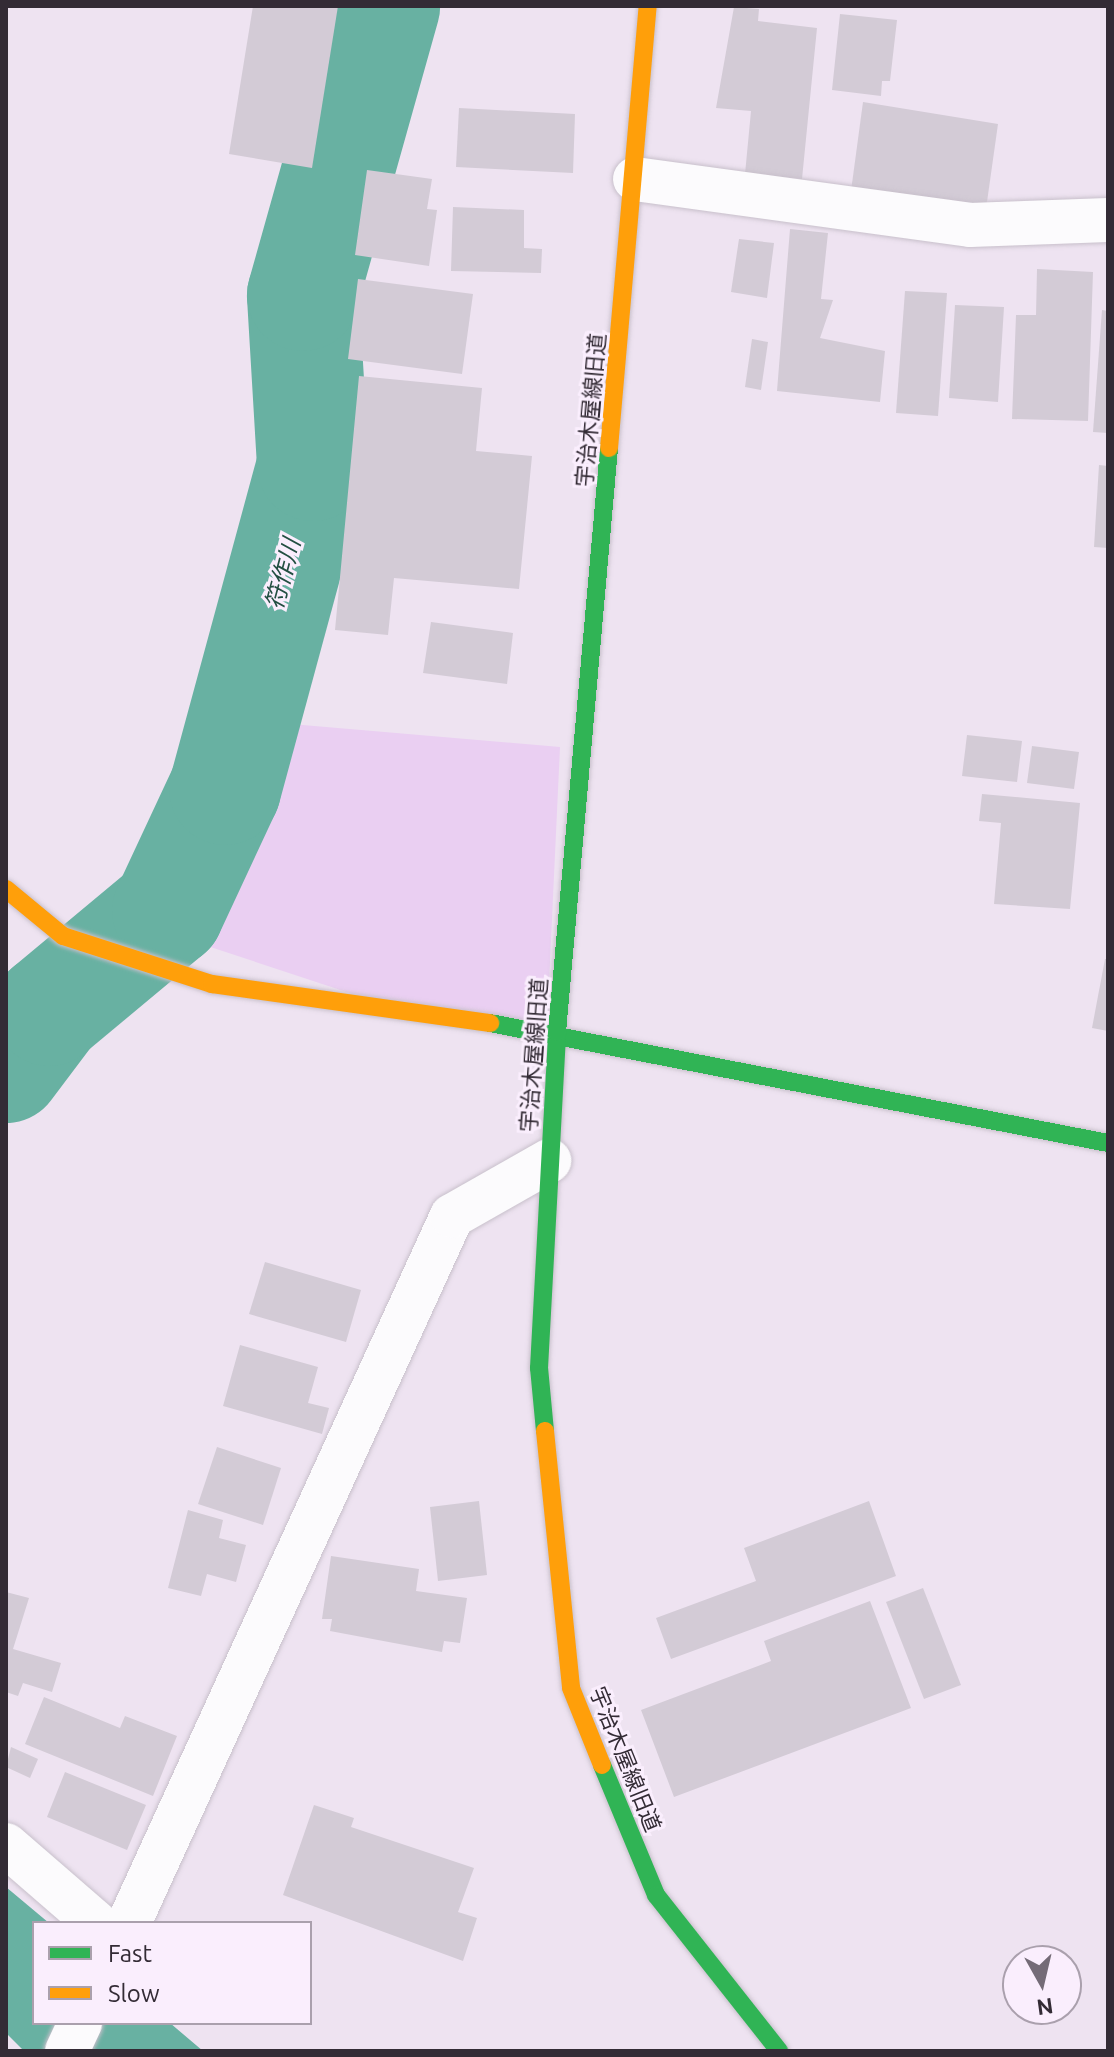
<!DOCTYPE html>
<meta charset="utf-8">
<style>
body{margin:0}
#map{position:relative;width:1114px;height:2057px;overflow:hidden;background:#eee3f1;font-family:Ubuntu,"Noto Sans JP",sans-serif}
div>[style]{position:absolute}
[style*='--x']{left:calc(var(--x)*1px);top:calc(var(--y)*1px);width:calc(var(--w)*1px);rotate:calc(var(--a)*1deg)}
.green>*{inset:0;background:#eacff2}
.water>*{inset:0;background:#68b1a2}
.river>*{height:112px;margin:-56px;padding:0 56px;transform-origin:56px;border-radius:56px;background:#68b1a2}
.building>*{inset:0;background:#d3cbd6}
.roads{filter:drop-shadow(0 0 2px #c8c0cb) drop-shadow(0 0 2px #c8c0cb)}
.street>*{height:44px;margin:-22px;padding:0 22px;transform-origin:22px;border-radius:22px;background:#fcfbfd}
.fast>*{height:18px;margin:-9px;padding:0 9px;transform-origin:9px;border-radius:9px;background:#30b455}
.slow>*{height:18px;margin:-9px;padding:0 9px;transform-origin:9px;border-radius:9px;background:#ff9f0a}
span{translate:-50% -50%;white-space:nowrap;text-align:center;line-height:1.15;-webkit-text-stroke:6px #faeefd;paint-order:stroke}
.street-label{font-size:22px;color:#332b35}
.water-label{font-size:24px;color:#234f42;font-style:italic}
.frame{position:absolute;inset:0;border:8px solid #332b35;pointer-events:none}
.legend{position:absolute;left:32px;top:1921px;width:280px;height:104px;box-sizing:border-box;background:#faeefd;border:2px solid #aaa0ad;margin:0;padding:10px 14px;list-style:none;font-size:24px;color:#332b35}
.legend li{display:flex;align-items:center;gap:16px;height:40px}
.legend b{width:40px;border:2px solid #aaa0ad}
.north{position:absolute;left:1002px;top:1945px;width:80px;height:80px;box-sizing:border-box;background:#faeefd;border:2px solid #aaa0ad;border-radius:50%;rotate:172deg;font-size:22px;font-weight:700;line-height:32px;text-align:center;color:#332b35}
.north::after{content:'';display:block;margin:auto;width:28px;height:36px;background:#746b77;clip-path:polygon(50% 0,100% 100%,50% 72%,0 100%)}
</style>
<div id="map">
<div class="green">
<i style="clip-path:polygon(256px 721px,560px 747px,547px 1026px,398px 1009px,174px 935px)"></i>
</div>
<div class="water">
<i style="clip-path:polygon(6px 1887px,49px 1923px,34px 1923px,34px 2023px,170px 2023px,203px 2051px,24px 2051px,6px 2033px)"></i>
</div>
<div class="river">
<i style="--x:6;--y:1067;--w:71;--a:-53"></i>
<i style="--x:49;--y:1010;--w:155;--a:-39.8"></i>
<i style="--x:168;--y:911;--w:135;--a:-65"></i>
<i style="--x:225;--y:789;--w:336;--a:-74.8"></i>
<i style="--x:313;--y:465;--w:170;--a:-93.4"></i>
<i style="--x:303;--y:295;--w:300;--a:-74.3"></i>
</div>
<div class="building">
<i style="clip-path:polygon(253px 6px,338px 6px,312px 168px,229px 154px)"></i>
<i style="clip-path:polygon(734px 7px,759px 9px,758px 21px,817px 28px,802px 179px,745px 174px,751px 111px,716px 108px)"></i>
<i style="clip-path:polygon(840px 14px,897px 20px,890px 81px,882px 81px,881px 96px,832px 90px)"></i>
<i style="clip-path:polygon(863px 102px,998px 124px,986px 209px,851px 191px)"></i>
<i style="clip-path:polygon(459px 108px,575px 114px,573px 173px,456px 167px)"></i>
<i style="clip-path:polygon(367px 170px,432px 179px,427px 209px,437px 210px,429px 266px,355px 255px)"></i>
<i style="clip-path:polygon(453px 207px,524px 210px,524px 248px,542px 249px,541px 273px,451px 271px)"></i>
<i style="clip-path:polygon(790px 229px,828px 233px,821px 299px,833px 300px,820px 338px,885px 351px,880px 402px,777px 391px)"></i>
<i style="clip-path:polygon(739px 239px,774px 243px,767px 298px,731px 292px)"></i>
<i style="clip-path:polygon(1037px 269px,1093px 272px,1088px 421px,1012px 419px,1016px 315px,1036px 315px)"></i>
<i style="clip-path:polygon(358px 279px,473px 294px,462px 374px,348px 359px)"></i>
<i style="clip-path:polygon(905px 291px,947px 293px,938px 416px,896px 413px)"></i>
<i style="clip-path:polygon(955px 305px,1004px 307px,998px 402px,949px 398px)"></i>
<i style="clip-path:polygon(1102px 310px,1108px 311px,1108px 433px,1093px 432px)"></i>
<i style="clip-path:polygon(752px 339px,768px 342px,761px 390px,745px 387px)"></i>
<i style="clip-path:polygon(359px 376px,482px 388px,476px 451px,532px 456px,519px 589px,394px 578px,388px 635px,335px 630px)"></i>
<i style="clip-path:polygon(1099px 465px,1108px 466px,1108px 548px,1094px 547px)"></i>
<i style="clip-path:polygon(431px 622px,513px 633px,507px 684px,423px 673px)"></i>
<i style="clip-path:polygon(967px 735px,1022px 741px,1017px 782px,962px 776px)"></i>
<i style="clip-path:polygon(1032px 746px,1079px 752px,1074px 789px,1027px 783px)"></i>
<i style="clip-path:polygon(982px 794px,1080px 803px,1070px 909px,994px 904px,1001px 823px,979px 821px)"></i>
<i style="clip-path:polygon(1105px 959px,1108px 959px,1108px 1031px,1092px 1028px)"></i>
<i style="clip-path:polygon(265px 1262px,361px 1290px,346px 1342px,249px 1314px)"></i>
<i style="clip-path:polygon(240px 1345px,318px 1367px,308px 1403px,329px 1408px,322px 1434px,223px 1406px)"></i>
<i style="clip-path:polygon(217px 1447px,281px 1468px,263px 1525px,198px 1504px)"></i>
<i style="clip-path:polygon(479px 1501px,487px 1575px,438px 1581px,430px 1507px)"></i>
<i style="clip-path:polygon(869px 1501px,896px 1576px,671px 1659px,656px 1618px,756px 1581px,744px 1548px)"></i>
<i style="clip-path:polygon(188px 1510px,223px 1520px,219px 1538px,246px 1545px,236px 1582px,207px 1574px,201px 1596px,168px 1588px)"></i>
<i style="clip-path:polygon(331px 1556px,419px 1569px,416px 1591px,467px 1598px,460px 1643px,444px 1641px,442px 1652px,330px 1631px,332px 1619px,322px 1619px)"></i>
<i style="clip-path:polygon(923px 1588px,961px 1685px,924px 1699px,886px 1602px)"></i>
<i style="clip-path:polygon(6px 1592px,29px 1598px,13px 1649px,61px 1663px,52px 1692px,23px 1683px,18px 1696px,6px 1692px)"></i>
<i style="clip-path:polygon(870px 1601px,911px 1708px,674px 1797px,641px 1710px,771px 1661px,764px 1641px)"></i>
<i style="clip-path:polygon(44px 1697px,120px 1728px,125px 1716px,177px 1736px,153px 1796px,25px 1744px)"></i>
<i style="clip-path:polygon(11px 1747px,38px 1759px,30px 1778px,6px 1767px)"></i>
<i style="clip-path:polygon(65px 1772px,146px 1805px,127px 1850px,47px 1817px)"></i>
<i style="clip-path:polygon(314px 1805px,354px 1818px,351px 1827px,474px 1868px,458px 1912px,477px 1918px,463px 1961px,283px 1895px)"></i>
</div>
<div class="roads">
<div class="street">
<i style="--x:635;--y:179;--w:338;--a:7.8"></i>
<i style="--x:970;--y:225;--w:138;--a:-2.1"></i>
<i style="--x:6;--y:1845;--w:119;--a:40.9"></i>
<i style="--x:129;--y:1923;--w:777;--a:-65.45"></i>
<i style="--x:452;--y:1216;--w:112;--a:-29.6"></i>
<i style="--x:67;--y:2051;--w:31;--a:-65"></i>
</div>
<div class="fast">
<i style="--x:490;--y:1023;--w:630;--a:10.99"></i>
<i style="--x:545;--y:1431;--w:63;--a:-95.4"></i>
<i style="--x:539;--y:1368;--w:336;--a:-86.9"></i>
<i style="--x:557;--y:1032;--w:586;--a:-84.91"></i>
<i style="--x:602;--y:1765;--w:141;--a:67.4"></i>
<i style="--x:656;--y:1895;--w:199;--a:51.7"></i>
</div>
<div class="slow">
<i style="--x:609;--y:448;--w:444;--a:-85"></i>
<i style="--x:6;--y:889;--w:74;--a:39.5"></i>
<i style="--x:63;--y:936;--w:157;--a:17.9"></i>
<i style="--x:212;--y:984;--w:281;--a:8"></i>
<i style="--x:545;--y:1431;--w:258;--a:84.2"></i>
<i style="--x:571;--y:1688;--w:83;--a:68.1"></i>
</div>
</div>
<div class="street-label">
<span style="left:590px;top:410px;rotate:-85deg">宇治木屋線旧道</span>
<span style="left:533px;top:1055px;rotate:-86deg">宇治木屋線旧道</span>
<span style="left:626px;top:1759px;rotate:68deg">宇治木屋線旧道</span>
</div>
<div class="water-label">
<span style="left:283px;top:574px;rotate:-75deg">符作川</span>
</div>
<div class="frame"></div>
<ul class="legend">
<li><b style="height:10px;background:#30b455"></b>Fast</li>
<li><b style="height:10px;background:#ff9f0a"></b>Slow</li>
</ul>
<div class="north">N</div>
</div>
